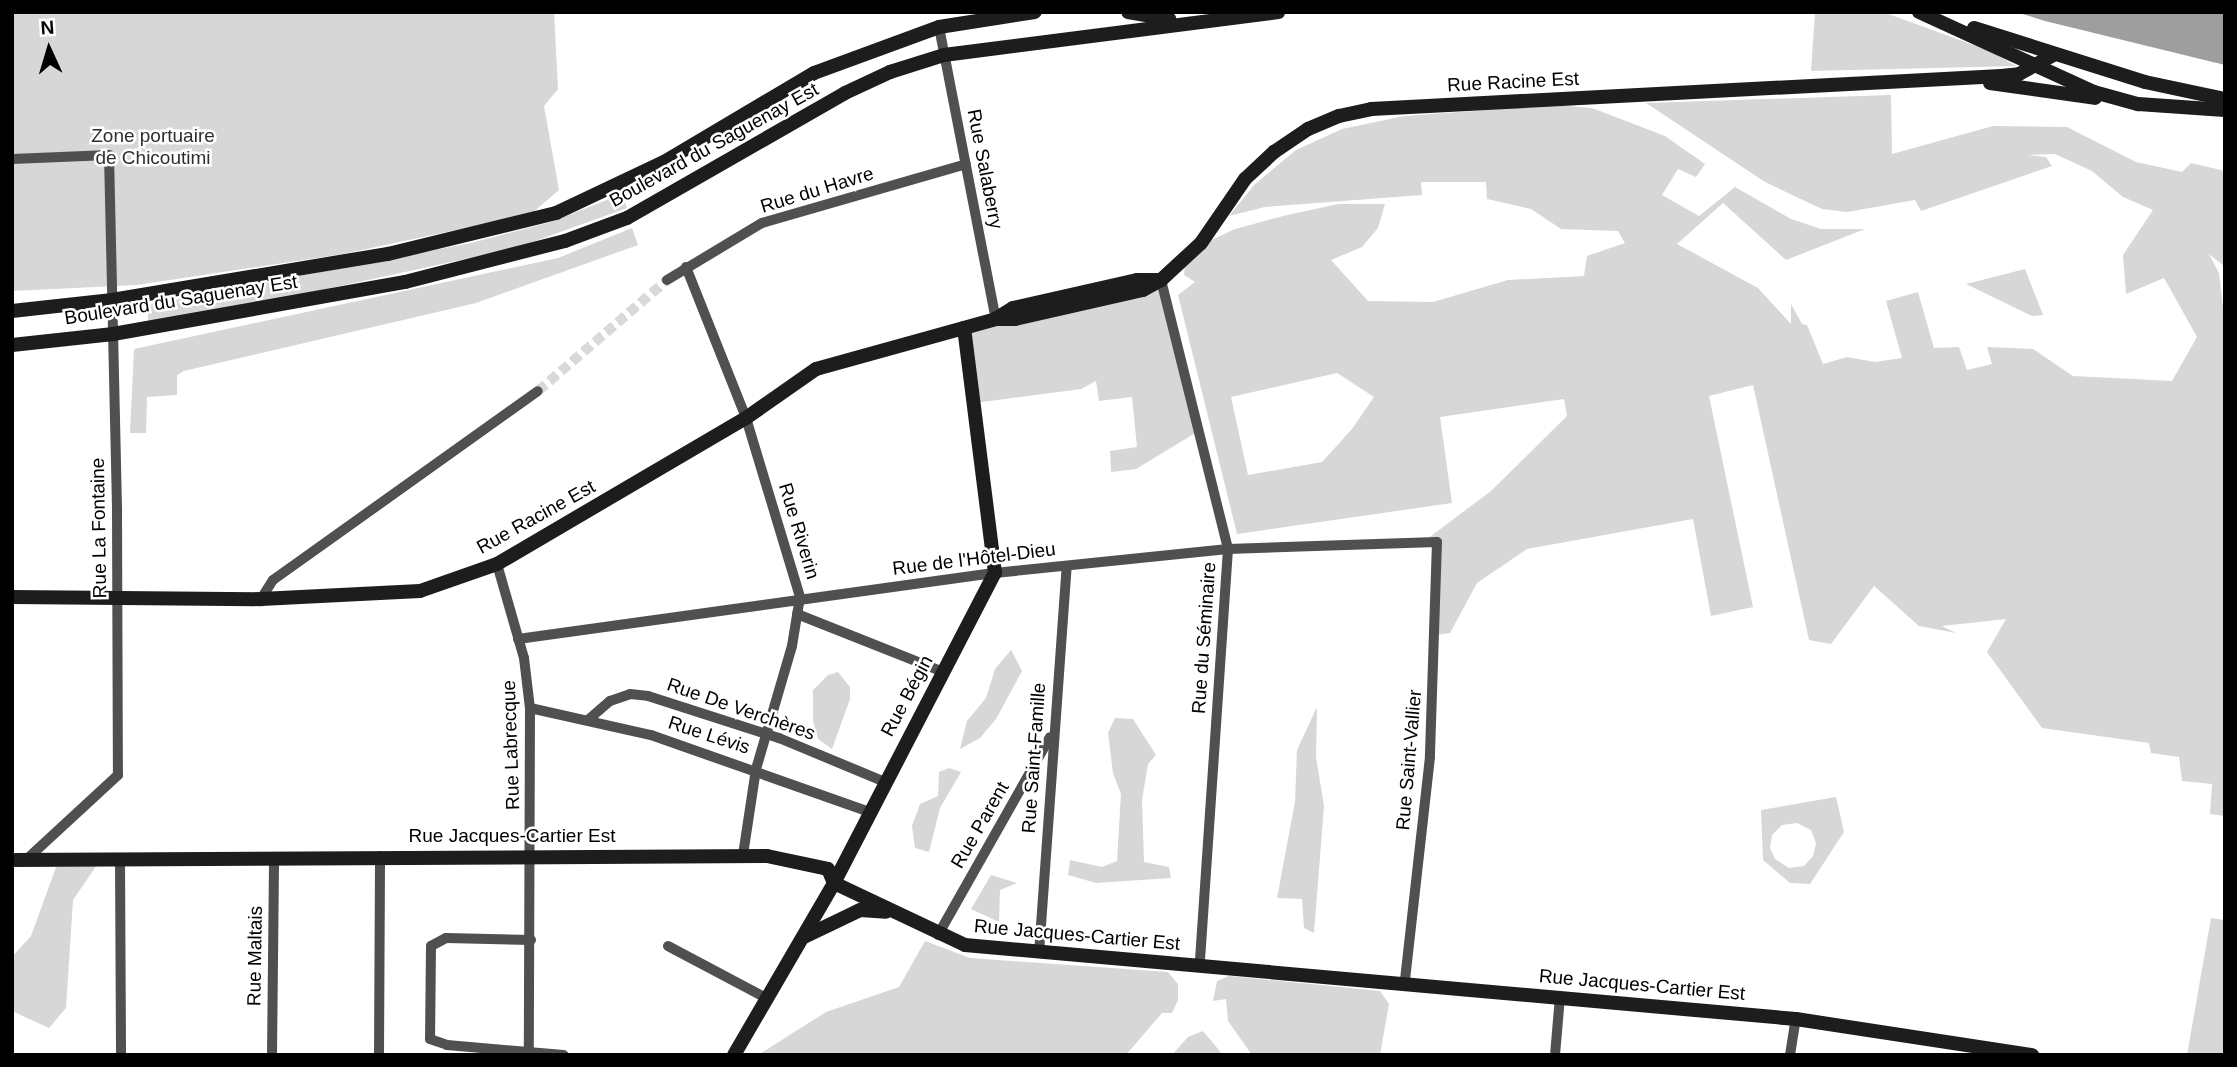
<!DOCTYPE html>
<meta charset="utf-8">
<style>
body{margin:0}
#map{position:relative;width:2237px;height:1067px;overflow:hidden;background:#fff;font-family:Helvetica,sans-serif}
div>[style]{position:absolute}
[style*='--x']{left:calc(var(--x)*1px);top:calc(var(--y)*1px);width:calc(var(--w)*1px);rotate:calc(var(--a)*1deg)}
.green>*{inset:0;background:#d7d7d7}
.water>*{inset:0;background:#9e9e9e}
.street-tunnel>*{height:10px;margin-top:-5px;transform-origin:0;background:repeating-linear-gradient(90deg,#d9d9d9 0 10px,transparent 0 15px)}
.street>*{height:10px;margin:-5px;padding:0 5px;transform-origin:5px;border-radius:5px;background:#505050}
.secondary>*{height:14px;margin:-7px;padding:0 7px;transform-origin:7px;border-radius:7px;background:#1d1d1d}
span{translate:-50% -50%;white-space:nowrap;text-align:center;line-height:1.15;-webkit-text-stroke:5px #fff;paint-order:stroke}
.street-label{font-size:19px;color:#000}
.park-label{font-size:19px;color:#2e2e2e}
.frame{position:absolute;inset:0;border:14px solid #000;pointer-events:none}
.north{position:absolute;left:14px;top:14px;width:70px;height:70px;-webkit-text-stroke:5px #fff;paint-order:stroke;rotate:356deg;font-size:19px;font-weight:700;line-height:28px;text-align:center;color:#000}
.north::after{content:'';display:block;margin:auto;width:24px;height:32px;background:#000;clip-path:polygon(50% 0,100% 100%,50% 72%,0 100%)}
</style>
<div id="map">
<div class="green">
<i style="clip-path:polygon(12px 12px,554px 12px,558px 89px,544px 106px,559px 190px,531px 214px,343px 254px,137px 285px,12px 291px)"></i>
<i style="clip-path:polygon(1815px 12px,1883px 12px,1990px 51px,2016px 66px,1811px 71px)"></i>
<i style="clip-path:polygon(evenodd,1891px 95px,1892px 154px,1993px 126px,2067px 127px,2136px 162px,2182px 172px,2191px 163px,2225px 171px,2225px 267px,2209px 254px,2219px 273px,2225px 324px,2225px 816px,2210px 814px,2212px 784px,2182px 781px,2179px 757px,2151px 753px,2149px 743px,2042px 728px,1987px 652px,2006px 619px,1942px 626px,1956px 633px,1919px 626px,1874px 586px,1831px 644px,1809px 640px,1753px 385px,1709px 396px,1753px 607px,1711px 616px,1693px 519px,1527px 549px,1477px 583px,1450px 633px,1436px 635px,1440px 552px,1427px 539px,1491px 491px,1567px 416px,1564px 399px,1440px 417px,1452px 503px,1237px 534px,1178px 295px,1195px 282px,1184px 275px,1185px 266px,1203px 244px,1235px 229px,1283px 216px,1338px 204px,1385px 204px,1378px 228px,1362px 247px,1331px 260px,1368px 301px,1433px 302px,1508px 280px,1584px 276px,1587px 256px,1625px 243px,1618px 231px,1561px 229px,1531px 209px,1487px 199px,1486px 182px,1421px 182px,1422px 195px,1265px 207px,1229px 216px,1255px 184px,1296px 150px,1342px 129px,1404px 116px,1556px 105px,1592px 108px,1665px 136px,1705px 164px,1696px 177px,1678px 169px,1662px 195px,1699px 216px,1735px 187px,1791px 219px,1821px 229px,1865px 229px,1786px 260px,1723px 203px,1677px 244px,1758px 288px,1791px 324px,1791px 304px,1802px 324px,1807px 325px,1823px 364px,1847px 357px,1875px 362px,1902px 358px,1886px 301px,1918px 292px,1934px 348px,1959px 347px,1967px 370px,1992px 364px,1987px 347px,2033px 349px,2073px 376px,2172px 381px,2197px 337px,2164px 278px,2126px 294px,2123px 255px,2153px 210px,2123px 197px,2092px 171px,2055px 154px,2028px 155px,2046px 157px,2052px 166px,1921px 211px,1915px 200px,1847px 212px,1822px 209px,1765px 182px,1646px 103px,1891px 95px,1337px 373px,1374px 397px,1352px 429px,1322px 462px,1248px 475px,1231px 397px,1337px 373px)"></i>
<i style="clip-path:polygon(622px 194px,627px 208px,516px 248px,280px 299px,148px 322px,148px 305px,471px 243px,551px 222px)"></i>
<i style="clip-path:polygon(632px 228px,638px 245px,476px 303px,184px 371px,177px 375px,177px 395px,147px 397px,146px 433px,130px 433px,134px 349px,558px 258px)"></i>
<i style="clip-path:polygon(2025px 269px,2043px 315px,2032px 316px,1966px 284px)"></i>
<i style="clip-path:polygon(1161px 280px,1197px 432px,1136px 469px,1111px 472px,1110px 451px,1137px 447px,1132px 397px,1099px 401px,1096px 381px,1081px 389px,975px 403px,964px 328px)"></i>
<i style="clip-path:polygon(1011px 650px,1022px 671px,996px 719px,980px 738px,960px 749px,967px 721px,986px 698px,995px 669px)"></i>
<i style="clip-path:polygon(838px 672px,850px 687px,850px 699px,832px 749px,818px 739px,813px 721px,813px 690px,828px 675px)"></i>
<i style="clip-path:polygon(1317px 707px,1316px 757px,1324px 806px,1314px 933px,1304px 928px,1302px 899px,1277px 898px,1295px 802px,1297px 750px)"></i>
<i style="clip-path:polygon(1115px 718px,1133px 719px,1156px 755px,1148px 764px,1142px 800px,1144px 862px,1169px 867px,1171px 878px,1096px 883px,1068px 875px,1070px 860px,1102px 867px,1117px 861px,1121px 794px,1113px 773px,1108px 733px)"></i>
<i style="clip-path:polygon(949px 768px,961px 772px,940px 808px,929px 852px,915px 848px,912px 826px,920px 804px,938px 796px,939px 772px)"></i>
<i style="clip-path:polygon(evenodd,1836px 797px,1844px 832px,1810px 884px,1790px 883px,1763px 860px,1761px 810px,1836px 797px,1797px 823px,1811px 830px,1816px 843px,1813px 856px,1804px 866px,1789px 868px,1775px 859px,1770px 848px,1772px 835px,1782px 825px,1797px 823px)"></i>
<i style="clip-path:polygon(59px 859px,101px 859px,73px 900px,66px 1008px,49px 1028px,12px 1011px,12px 957px,31px 936px)"></i>
<i style="clip-path:polygon(991px 875px,1017px 883px,1000px 890px,999px 922px,971px 909px)"></i>
<i style="clip-path:polygon(2211px 918px,2225px 920px,2225px 1055px,2187px 1055px)"></i>
<i style="clip-path:polygon(925px 941px,970px 958px,1168px 972px,1178px 984px,1178px 1000px,1172px 1013px,1162px 1013px,1126px 1055px,758px 1055px,826px 1012px,899px 987px)"></i>
<i style="clip-path:polygon(1229px 976px,1380px 991px,1389px 1004px,1380px 1055px,1252px 1055px,1228px 1021px,1226px 999px,1213px 1001px,1217px 981px)"></i>
<i style="clip-path:polygon(1203px 1031px,1223px 1055px,1172px 1055px,1188px 1037px)"></i>
</div>
<div class="water">
<i style="clip-path:polygon(2016px 12px,2225px 12px,2225px 65px,2045px 21px)"></i>
</div>
<div class="street-tunnel">
<i style="--x:538;--y:391;--w:170;--a:-40.7"></i>
</div>
<div class="street">
<i style="--x:939;--y:27;--w:298;--a:79"></i>
<i style="--x:12;--y:159;--w:97;--a:-2.4"></i>
<i style="--x:109;--y:155;--w:356;--a:88.7"></i>
<i style="--x:117;--y:511;--w:264;--a:89.8"></i>
<i style="--x:118;--y:775;--w:125;--a:137.3"></i>
<i style="--x:686;--y:267;--w:162;--a:68.3"></i>
<i style="--x:746;--y:418;--w:187;--a:73.2"></i>
<i style="--x:800;--y:597;--w:50;--a:99.3"></i>
<i style="--x:792;--y:646;--w:128;--a:106.3"></i>
<i style="--x:756;--y:769;--w:87;--a:98.6"></i>
<i style="--x:667;--y:280;--w:111;--a:-31"></i>
<i style="--x:762;--y:223;--w:212;--a:-16.1"></i>
<i style="--x:1161;--y:280;--w:277;--a:76"></i>
<i style="--x:1228;--y:549;--w:416;--a:93.9"></i>
<i style="--x:497;--y:564;--w:98;--a:74"></i>
<i style="--x:524;--y:658;--w:50;--a:83.2"></i>
<i style="--x:530;--y:708;--w:347;--a:90.2"></i>
<i style="--x:261;--y:599;--w:22;--a:-58"></i>
<i style="--x:273;--y:580;--w:325;--a:-35.5"></i>
<i style="--x:797;--y:614;--w:155;--a:21.6"></i>
<i style="--x:518;--y:639;--w:482;--a:-7.9"></i>
<i style="--x:995;--y:573;--w:234;--a:-5.9"></i>
<i style="--x:1228;--y:549;--w:209;--a:-1.9"></i>
<i style="--x:1437;--y:542;--w:215;--a:91.9"></i>
<i style="--x:1430;--y:757;--w:225;--a:96.4"></i>
<i style="--x:530;--y:708;--w:124;--a:12.6"></i>
<i style="--x:651;--y:735;--w:234;--a:19.4"></i>
<i style="--x:588;--y:720;--w:29;--a:-41"></i>
<i style="--x:610;--y:701;--w:21;--a:-19"></i>
<i style="--x:630;--y:694;--w:18;--a:6"></i>
<i style="--x:648;--y:696;--w:138;--a:17.8"></i>
<i style="--x:779;--y:738;--w:115;--a:22.5"></i>
<i style="--x:120;--y:859;--w:196;--a:89.7"></i>
<i style="--x:938;--y:935;--w:227;--a:-60.5"></i>
<i style="--x:531;--y:940;--w:85;--a:-178.7"></i>
<i style="--x:446;--y:938;--w:17;--a:152"></i>
<i style="--x:431;--y:946;--w:93;--a:90.6"></i>
<i style="--x:430;--y:1039;--w:18;--a:19"></i>
<i style="--x:447;--y:1045;--w:117;--a:4.9"></i>
<i style="--x:668;--y:946;--w:113;--a:27.9"></i>
<i style="--x:1039;--y:953;--w:388;--a:-85.9"></i>
<i style="--x:272;--y:1055;--w:198;--a:-89.4"></i>
<i style="--x:379;--y:1055;--w:199;--a:-89.7"></i>
<i style="--x:1555;--y:1055;--w:58;--a:-85.1"></i>
<i style="--x:1790;--y:1055;--w:36;--a:-81"></i>
</div>
<div class="secondary">
<i style="--x:1128;--y:12;--w:42;--a:9.7"></i>
<i style="--x:1919;--y:12;--w:192;--a:24.6"></i>
<i style="--x:2094;--y:92;--w:46;--a:15.3"></i>
<i style="--x:2138;--y:104;--w:87;--a:3.9"></i>
<i style="--x:1974;--y:28;--w:179;--a:17.5"></i>
<i style="--x:2145;--y:82;--w:82;--a:12"></i>
<i style="--x:1990;--y:83;--w:106;--a:8.1"></i>
<i style="--x:12;--y:311;--w:101;--a:-6.3"></i>
<i style="--x:112;--y:300;--w:280;--a:-9.5"></i>
<i style="--x:388;--y:254;--w:173;--a:-13.7"></i>
<i style="--x:556;--y:213;--w:119;--a:-25.3"></i>
<i style="--x:664;--y:162;--w:174;--a:-30.7"></i>
<i style="--x:814;--y:73;--w:133;--a:-20.2"></i>
<i style="--x:939;--y:27;--w:97;--a:-8.9"></i>
<i style="--x:997;--y:318;--w:19;--a:-32"></i>
<i style="--x:1013;--y:308;--w:127;--a:-12.7"></i>
<i style="--x:1137;--y:280;--w:23;--a:0"></i>
<i style="--x:12;--y:345;--w:102;--a:-6.2"></i>
<i style="--x:113;--y:334;--w:297;--a:-10.1"></i>
<i style="--x:405;--y:282;--w:165;--a:-14.4"></i>
<i style="--x:565;--y:241;--w:66;--a:-20.4"></i>
<i style="--x:627;--y:218;--w:251;--a:-29.8"></i>
<i style="--x:845;--y:93;--w:50;--a:-25"></i>
<i style="--x:890;--y:72;--w:57;--a:-17.5"></i>
<i style="--x:944;--y:55;--w:337;--a:-7.3"></i>
<i style="--x:12;--y:597;--w:249;--a:0.5"></i>
<i style="--x:261;--y:599;--w:159;--a:-2.9"></i>
<i style="--x:420;--y:591;--w:82;--a:-19.3"></i>
<i style="--x:497;--y:564;--w:289;--a:-30.4"></i>
<i style="--x:746;--y:418;--w:85;--a:-35"></i>
<i style="--x:816;--y:369;--w:187;--a:-15.5"></i>
<i style="--x:996;--y:319;--w:19;--a:0"></i>
<i style="--x:1015;--y:319;--w:131;--a:-12.8"></i>
<i style="--x:1143;--y:290;--w:21;--a:-29"></i>
<i style="--x:1161;--y:280;--w:54;--a:-42.8"></i>
<i style="--x:1201;--y:243;--w:78;--a:-55.5"></i>
<i style="--x:1245;--y:179;--w:40;--a:-43"></i>
<i style="--x:1274;--y:152;--w:41;--a:-34.1"></i>
<i style="--x:1308;--y:129;--w:34;--a:-23"></i>
<i style="--x:1339;--y:116;--w:33;--a:-12"></i>
<i style="--x:1371;--y:109;--w:631;--a:-3"></i>
<i style="--x:2001;--y:76;--w:18;--a:-6"></i>
<i style="--x:2019;--y:74;--w:41;--a:-29.1"></i>
<i style="--x:12;--y:860;--w:755;--a:-0.3"></i>
<i style="--x:767;--y:856;--w:62;--a:12"></i>
<i style="--x:828;--y:869;--w:15;--a:67"></i>
<i style="--x:834;--y:883;--w:145;--a:25.3"></i>
<i style="--x:965;--y:945;--w:834;--a:5.09"></i>
<i style="--x:1796;--y:1019;--w:239;--a:8.7"></i>
<i style="--x:804;--y:937;--w:62;--a:-25.7"></i>
<i style="--x:860;--y:910;--w:26;--a:4"></i>
<i style="--x:734;--y:1055;--w:199;--a:-59.8"></i>
<i style="--x:834;--y:883;--w:349;--a:-62.6"></i>
<i style="--x:995;--y:573;--w:247;--a:-97.2"></i>
</div>
<div class="street-label">
<span style="left:1513px;top:82px;rotate:-3deg">Rue Racine Est</span>
<span style="left:714px;top:145px;rotate:-29deg">Boulevard du Saguenay Est</span>
<span style="left:985px;top:169px;rotate:79deg">Rue Salaberry</span>
<span style="left:817px;top:190px;rotate:-17deg">Rue du Havre</span>
<span style="left:181px;top:300px;rotate:-9deg">Boulevard du Saguenay Est</span>
<span style="left:536px;top:517px;rotate:-29deg">Rue Racine Est</span>
<span style="left:99px;top:528px;rotate:-91deg">Rue La Fontaine</span>
<span style="left:799px;top:531px;rotate:73deg">Rue Riverin</span>
<span style="left:974px;top:559px;rotate:-7deg">Rue de l'Hôtel-Dieu</span>
<span style="left:1204px;top:638px;rotate:-86deg">Rue du Séminaire</span>
<span style="left:907px;top:696px;rotate:-62deg">Rue Bégin</span>
<span style="left:741px;top:709px;rotate:19deg">Rue De Verchères</span>
<span style="left:709px;top:735px;rotate:18deg">Rue Lévis</span>
<span style="left:511px;top:745px;rotate:-92deg">Rue Labrecque</span>
<span style="left:1034px;top:758px;rotate:-86deg">Rue Saint-Famille</span>
<span style="left:1409px;top:760px;rotate:-85deg">Rue Saint-Vallier</span>
<span style="left:980px;top:825px;rotate:-60deg">Rue Parent</span>
<span style="left:512px;top:836px">Rue Jacques-Cartier Est</span>
<span style="left:1077px;top:935px;rotate:5deg">Rue Jacques-Cartier Est</span>
<span style="left:255px;top:956px;rotate:-89deg">Rue Maltais</span>
<span style="left:1642px;top:985px;rotate:5deg">Rue Jacques-Cartier Est</span>
</div>
<div class="park-label">
<span style="left:153px;top:147px">Zone portuaire<br>de Chicoutimi</span>
</div>
<div class="frame"></div>
<div class="north">N</div>
</div>
